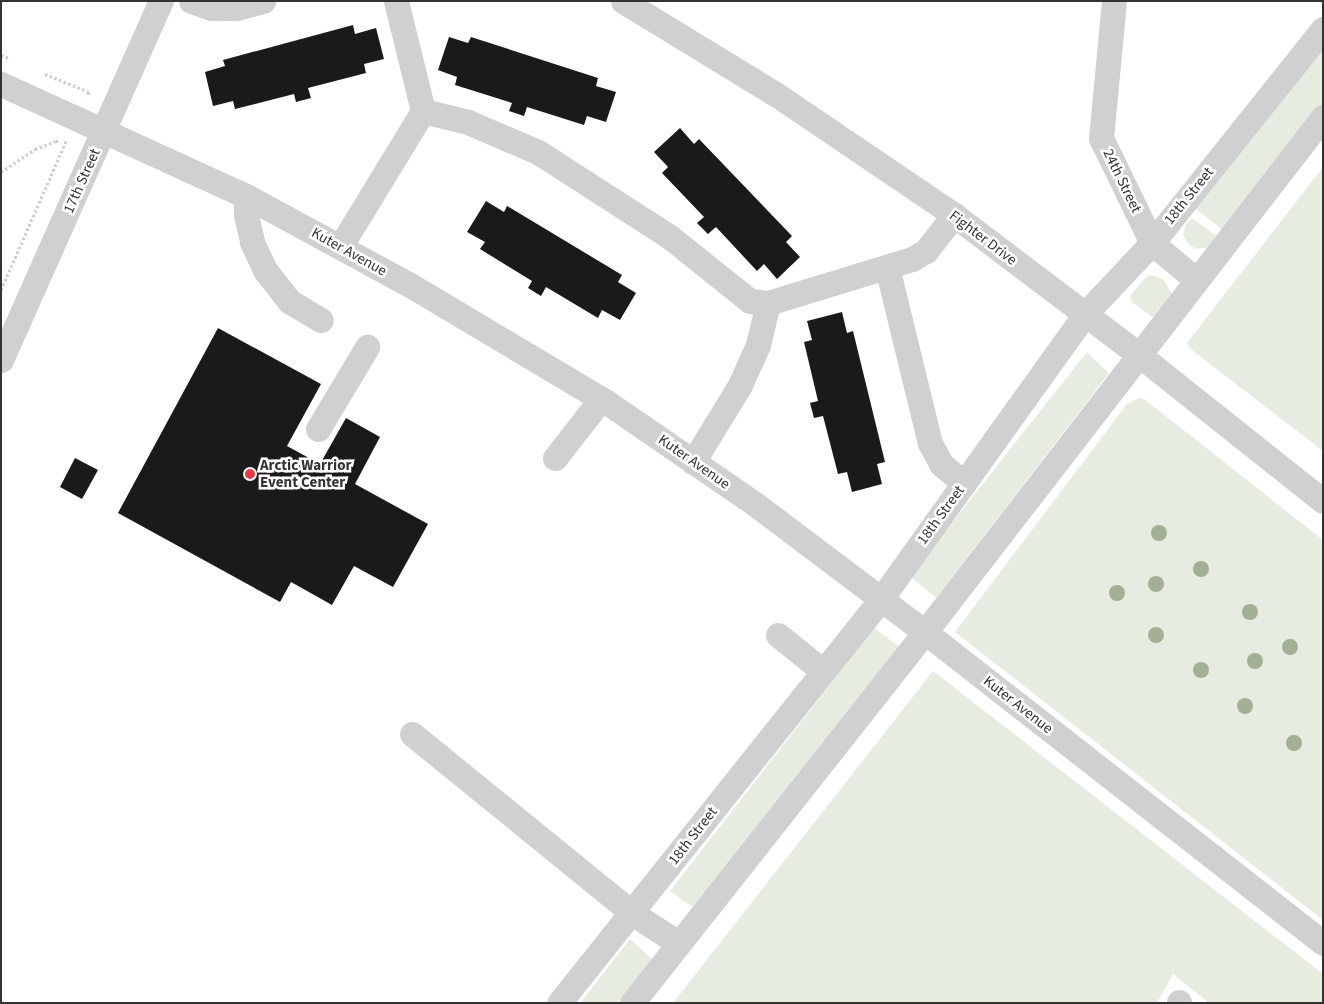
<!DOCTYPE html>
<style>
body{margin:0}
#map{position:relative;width:1324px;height:1004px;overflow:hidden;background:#fff;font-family:"Source Sans 3",sans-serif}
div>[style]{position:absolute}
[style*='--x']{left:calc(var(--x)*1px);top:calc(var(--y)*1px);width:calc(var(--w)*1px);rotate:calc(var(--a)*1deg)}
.green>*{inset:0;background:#e6ecdf}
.building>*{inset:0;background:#1a1a1a}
.path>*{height:3px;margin-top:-1.5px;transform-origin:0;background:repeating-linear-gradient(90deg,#cdcdcd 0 2.5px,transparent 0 5px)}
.minor>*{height:25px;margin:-12.5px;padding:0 12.5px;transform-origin:12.5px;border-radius:12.5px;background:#d0d0d0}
.trees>*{width:16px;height:16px;margin:-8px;border-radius:50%;background:#a2b095}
.dots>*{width:14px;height:14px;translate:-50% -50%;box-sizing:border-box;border:2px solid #fff;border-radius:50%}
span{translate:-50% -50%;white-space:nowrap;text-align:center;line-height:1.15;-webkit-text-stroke:5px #fff;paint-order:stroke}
.street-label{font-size:15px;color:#333}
.poi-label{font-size:15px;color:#333;font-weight:700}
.left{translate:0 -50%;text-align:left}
.frame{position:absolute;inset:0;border:2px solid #333;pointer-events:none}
</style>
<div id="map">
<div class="green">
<i style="clip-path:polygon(1323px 49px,1323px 105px,1224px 231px,1196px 209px)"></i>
<i style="clip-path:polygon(1323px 167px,1323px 451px,1193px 351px,1187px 343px)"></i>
<i style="clip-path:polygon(1192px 218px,1218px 237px,1209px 247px,1196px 249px,1188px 244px,1183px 235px,1186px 224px)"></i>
<i style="clip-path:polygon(1152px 275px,1164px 280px,1172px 295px,1156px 317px,1151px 316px,1132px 302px,1130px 296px,1146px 277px)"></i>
<i style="clip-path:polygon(1087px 352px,1109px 373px,936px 598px,910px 576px)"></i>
<i style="clip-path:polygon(1139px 398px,1144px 399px,1323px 540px,1323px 920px,955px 632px,1127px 404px)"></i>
<i style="clip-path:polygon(874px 628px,900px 647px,694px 908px,670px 891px)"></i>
<i style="clip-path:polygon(933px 671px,1323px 974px,1323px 1003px,1209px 1003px,1173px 974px,1157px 1003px,673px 1003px)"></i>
<i style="clip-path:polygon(630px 939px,652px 959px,618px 1003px,580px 1003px)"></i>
</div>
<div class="building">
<i style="clip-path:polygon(353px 25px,355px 34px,376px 28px,384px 59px,364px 64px,366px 73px,308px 88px,311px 98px,296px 102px,294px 94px,235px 109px,233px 101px,213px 106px,205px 72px,225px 66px,223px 60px)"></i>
<i style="clip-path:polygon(449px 37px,468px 43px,471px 37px,598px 78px,596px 86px,616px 92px,606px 122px,587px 116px,584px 125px,527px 107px,524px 116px,509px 111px,512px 103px,455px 85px,457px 77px,438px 70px)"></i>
<i style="clip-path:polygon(680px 128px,694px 144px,699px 139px,792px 236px,786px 242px,800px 257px,777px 279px,764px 264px,757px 271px,716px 227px,708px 234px,697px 223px,704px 217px,662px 173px,668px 167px,654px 152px)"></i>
<i style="clip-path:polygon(486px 201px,504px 212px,507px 206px,622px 275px,618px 282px,636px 293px,620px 320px,602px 310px,598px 318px,546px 287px,541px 296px,528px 288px,532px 281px,480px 249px,485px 242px,467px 232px)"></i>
<i style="clip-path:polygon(842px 312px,847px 333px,853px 331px,885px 462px,877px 464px,882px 484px,852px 492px,847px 472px,838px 474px,823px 416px,814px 418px,810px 403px,818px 401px,804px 342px,812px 340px,807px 321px)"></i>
<i style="clip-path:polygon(218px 328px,321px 384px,287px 446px,320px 464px,346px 418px,380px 437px,355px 484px,428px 524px,393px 587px,354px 566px,332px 605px,291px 582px,280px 602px,118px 513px)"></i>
<i style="clip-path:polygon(75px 458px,98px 470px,82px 499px,60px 487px)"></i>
</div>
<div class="path">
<i style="--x:1;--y:55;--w:9;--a:21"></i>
<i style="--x:45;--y:74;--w:48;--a:22.2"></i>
<i style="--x:89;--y:92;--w:5;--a:112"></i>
<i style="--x:1;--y:172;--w:41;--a:-34.1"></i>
<i style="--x:35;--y:149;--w:22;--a:-21"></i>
<i style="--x:56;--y:141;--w:5;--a:0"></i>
<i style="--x:1;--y:290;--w:163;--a:-66.4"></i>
</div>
<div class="minor">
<i style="--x:191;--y:1;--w:21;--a:19"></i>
<i style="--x:211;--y:8;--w:26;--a:0"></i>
<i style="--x:237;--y:8;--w:27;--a:-15"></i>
<i style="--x:396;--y:1;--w:113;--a:76.2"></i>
<i style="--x:623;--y:1;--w:180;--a:31.4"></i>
<i style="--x:777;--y:95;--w:214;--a:34.1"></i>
<i style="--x:954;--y:215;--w:231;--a:37.1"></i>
<i style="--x:1138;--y:354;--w:236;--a:38.5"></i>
<i style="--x:1114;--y:1;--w:138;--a:95.4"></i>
<i style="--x:1101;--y:138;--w:117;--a:64.1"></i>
<i style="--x:1152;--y:243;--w:56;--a:39.9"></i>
<i style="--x:1;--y:84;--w:269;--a:24.6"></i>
<i style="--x:246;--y:196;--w:187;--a:28.5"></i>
<i style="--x:410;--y:285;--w:230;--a:30.8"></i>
<i style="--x:608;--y:403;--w:178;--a:34.5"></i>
<i style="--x:755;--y:504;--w:213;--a:37"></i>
<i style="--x:925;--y:632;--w:505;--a:38"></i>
<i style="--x:246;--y:196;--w:19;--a:90"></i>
<i style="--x:246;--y:215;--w:28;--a:77"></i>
<i style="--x:252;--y:242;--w:31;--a:65"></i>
<i style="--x:265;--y:270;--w:39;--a:52"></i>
<i style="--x:289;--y:301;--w:37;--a:31"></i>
<i style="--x:340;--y:247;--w:159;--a:-58.6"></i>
<i style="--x:423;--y:111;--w:46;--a:13.7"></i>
<i style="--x:468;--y:122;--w:76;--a:23.2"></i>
<i style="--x:538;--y:152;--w:157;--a:32.8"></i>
<i style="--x:670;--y:237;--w:102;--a:38.7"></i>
<i style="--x:750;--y:301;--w:18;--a:6"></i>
<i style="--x:768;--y:303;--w:151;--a:-17"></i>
<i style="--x:912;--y:259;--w:16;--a:-30"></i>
<i style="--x:926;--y:251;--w:46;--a:-52.1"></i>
<i style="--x:887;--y:267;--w:181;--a:76.3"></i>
<i style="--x:930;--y:443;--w:24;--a:62"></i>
<i style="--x:941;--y:464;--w:30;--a:40"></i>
<i style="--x:1;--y:360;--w:393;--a:-66"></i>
<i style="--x:318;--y:429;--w:96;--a:-59.1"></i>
<i style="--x:555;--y:458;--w:75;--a:-52.1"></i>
<i style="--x:693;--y:462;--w:90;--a:-58.6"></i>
<i style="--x:740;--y:385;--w:44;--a:-65.8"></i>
<i style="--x:758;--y:345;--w:43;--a:-76.6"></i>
<i style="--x:778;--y:635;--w:58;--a:38.7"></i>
<i style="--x:412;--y:734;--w:284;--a:39.1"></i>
<i style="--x:632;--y:913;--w:55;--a:33.1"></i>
<i style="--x:1179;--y:1002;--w:1;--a:90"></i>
<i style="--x:559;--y:1003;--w:517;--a:-51.44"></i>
<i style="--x:881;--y:599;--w:350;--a:-54.4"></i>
<i style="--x:1085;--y:314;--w:98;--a:-46.7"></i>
<i style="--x:1152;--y:243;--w:274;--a:-51.4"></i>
<i style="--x:632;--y:1003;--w:473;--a:-51.7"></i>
<i style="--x:925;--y:632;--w:651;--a:-52.3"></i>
</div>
<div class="trees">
<i style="left:1159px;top:533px"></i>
<i style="left:1201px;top:569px"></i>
<i style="left:1156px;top:584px"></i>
<i style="left:1117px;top:593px"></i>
<i style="left:1250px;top:612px"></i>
<i style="left:1156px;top:635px"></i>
<i style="left:1290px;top:647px"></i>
<i style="left:1255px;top:661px"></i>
<i style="left:1201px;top:670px"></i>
<i style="left:1245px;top:706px"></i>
<i style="left:1294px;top:743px"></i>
</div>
<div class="dots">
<i style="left:250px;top:474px;background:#e63946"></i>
</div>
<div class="street-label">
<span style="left:82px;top:181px;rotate:-66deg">17th Street</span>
<span style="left:1122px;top:181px;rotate:64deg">24th Street</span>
<span style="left:1189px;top:196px;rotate:-51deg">18th Street</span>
<span style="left:983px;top:238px;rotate:37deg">Fighter Drive</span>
<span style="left:349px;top:252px;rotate:29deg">Kuter Avenue</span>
<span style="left:694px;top:462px;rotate:35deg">Kuter Avenue</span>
<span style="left:941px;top:515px;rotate:-54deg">18th Street</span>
<span style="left:1018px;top:705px;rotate:38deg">Kuter Avenue</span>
<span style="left:693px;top:836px;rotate:-52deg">18th Street</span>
</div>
<div class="poi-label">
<span class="left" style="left:260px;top:474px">Arctic Warrior<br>Event Center</span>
</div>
<div class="frame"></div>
</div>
